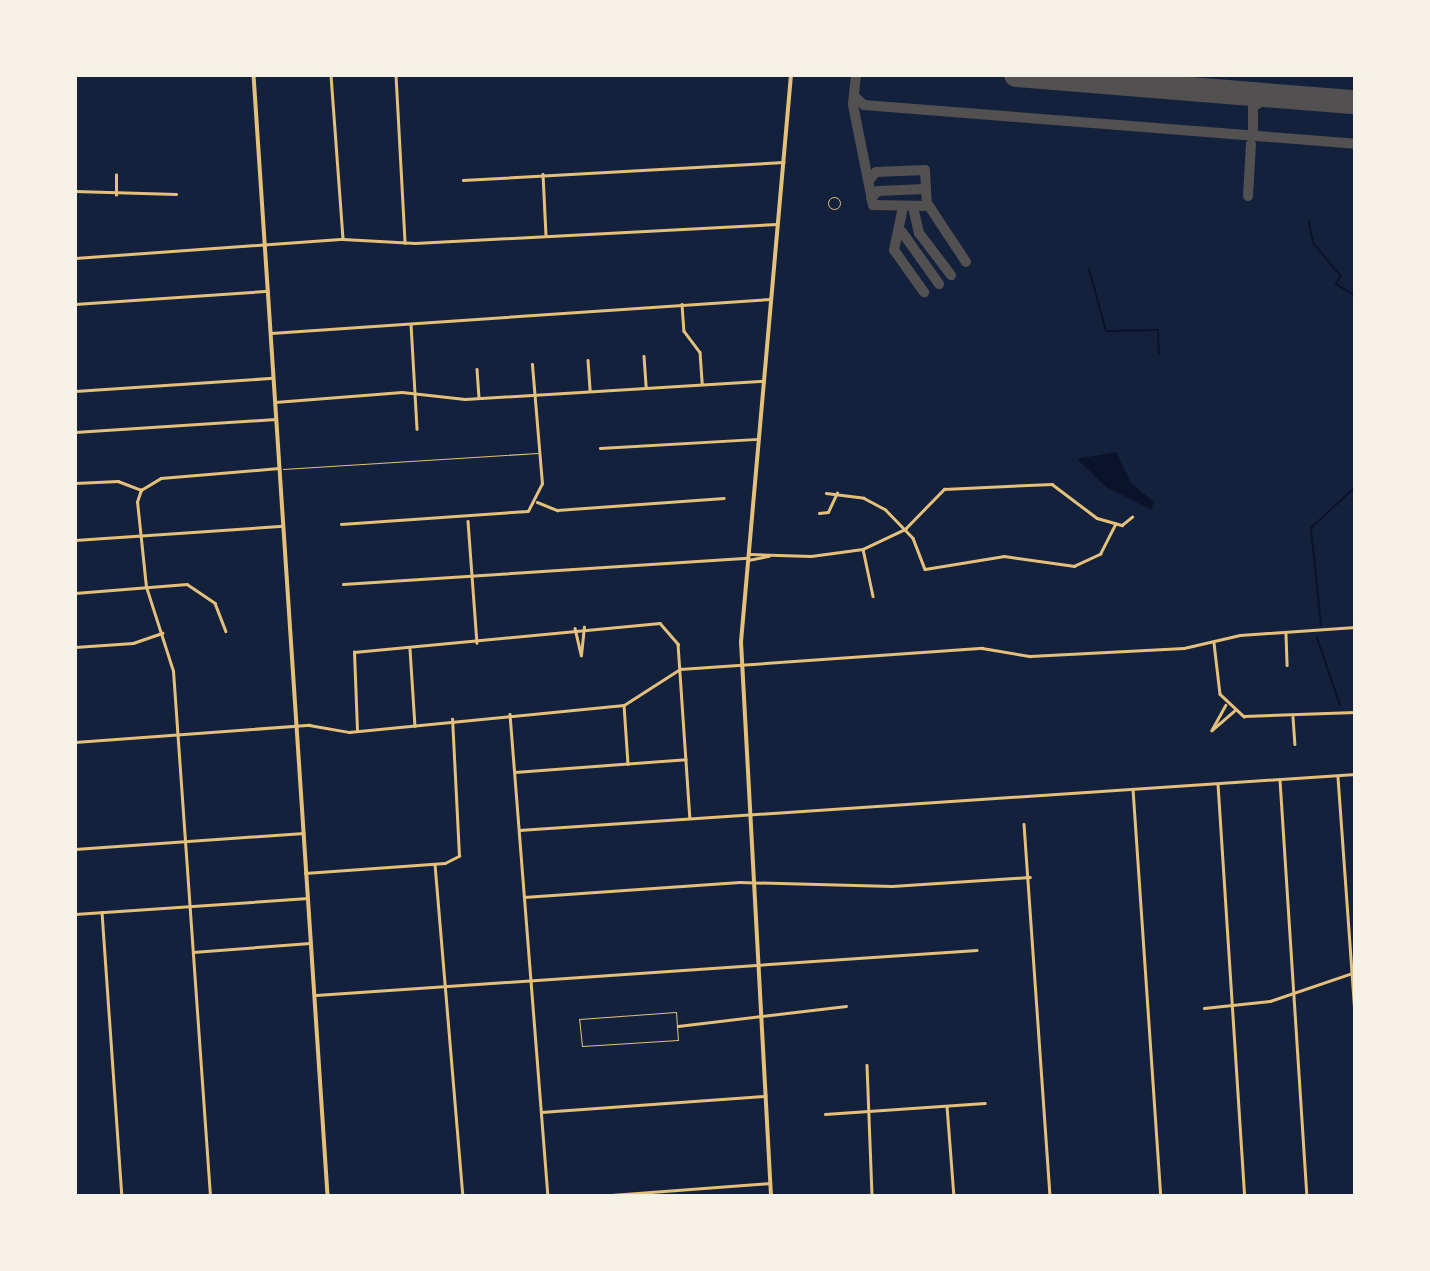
<!DOCTYPE html>
<style>
body{margin:0}
#map{position:relative;width:1430px;height:1271px;overflow:hidden;background:#14213d;font-family:Arial,sans-serif}
div>[style]{position:absolute}
[style*='--x']{left:calc(var(--x)*1px);top:calc(var(--y)*1px);width:calc(var(--w)*1px);rotate:calc(var(--a)*1deg)}
.water>*{inset:0;background:#0b132b}
.stream>*{height:2px;margin:-1px;padding:0 1px;transform-origin:1px;border-radius:1px;background:#0b132b}
.taxiway>*{height:10px;margin:-5px;padding:0 5px;transform-origin:5px;border-radius:5px;background:#525050}
.runway>*{height:24px;margin:-12px;padding:0 12px;transform-origin:12px;border-radius:12px;background:#525050}
.service>*{height:1px;margin:-0.5px;padding:0 0.5px;transform-origin:0.5px;border-radius:0.5px;background:#e5c07b}
.service>.ring{margin:-0.5px;padding:0;box-sizing:content-box;background:none;border:1px solid #e5c07b;border-radius:50%}
.minor>*{height:2.5px;margin:-1.25px;padding:0 1.25px;transform-origin:1.25px;border-radius:1.25px;background:#e5c07b}
.secondary>*{height:3.5px;margin:-1.75px;padding:0 1.75px;transform-origin:1.75px;border-radius:1.75px;background:#e5c07b}
.primary>*{height:3.5px;margin:-1.75px;padding:0 1.75px;transform-origin:1.75px;border-radius:1.75px;background:#e5c07b}
span{translate:-50% -50%;white-space:nowrap;text-align:center;line-height:1.15;-webkit-text-stroke:5px #f6f1e7;paint-order:stroke}
.frame{position:absolute;inset:0;border:77px solid #f6f1e7;pointer-events:none}
</style>
<div id="map">
<div class="water">
<i style="clip-path:polygon(1116px 452px,1131px 483px,1154px 502px,1151px 510px,1106px 487px,1077px 459px)"></i>
</div>
<div class="stream">
<i style="--x:1309;--y:222;--w:21;--a:79"></i>
<i style="--x:1313;--y:243;--w:43;--a:49.7"></i>
<i style="--x:1341;--y:276;--w:9;--a:122"></i>
<i style="--x:1336;--y:284;--w:22;--a:32"></i>
<i style="--x:1089;--y:269;--w:64;--a:74.7"></i>
<i style="--x:1106;--y:331;--w:52;--a:-1.1"></i>
<i style="--x:1158;--y:330;--w:24;--a:88"></i>
<i style="--x:1321;--y:625;--w:98;--a:-95.9"></i>
<i style="--x:1311;--y:528;--w:60;--a:-43"></i>
<i style="--x:1317;--y:638;--w:71;--a:71.1"></i>
</div>
<div class="taxiway">
<i style="--x:856;--y:75;--w:30;--a:96"></i>
<i style="--x:853;--y:105;--w:102;--a:78.7"></i>
<i style="--x:873;--y:205;--w:56;--a:1"></i>
<i style="--x:929;--y:206;--w:67;--a:56.5"></i>
<i style="--x:1243;--y:93;--w:14;--a:45"></i>
<i style="--x:1253;--y:103;--w:26;--a:90"></i>
<i style="--x:854;--y:96;--w:13;--a:42"></i>
<i style="--x:864;--y:105;--w:493;--a:4.5"></i>
<i style="--x:1254;--y:106;--w:20;--a:-30"></i>
<i style="--x:870;--y:179;--w:9;--a:-49"></i>
<i style="--x:876;--y:172;--w:49;--a:-2.3"></i>
<i style="--x:925;--y:170;--w:19;--a:87"></i>
<i style="--x:1248;--y:196;--w:52;--a:-86.7"></i>
<i style="--x:871;--y:198;--w:10;--a:-45"></i>
<i style="--x:878;--y:191;--w:48;--a:-2.4"></i>
<i style="--x:926;--y:189;--w:17;--a:87"></i>
<i style="--x:903;--y:207;--w:44;--a:101.8"></i>
<i style="--x:894;--y:250;--w:52;--a:54.5"></i>
<i style="--x:913;--y:207;--w:27;--a:77"></i>
<i style="--x:919;--y:233;--w:53;--a:52.7"></i>
<i style="--x:902;--y:232;--w:64;--a:54.6"></i>
</div>
<div class="runway">
<i style="--x:1016;--y:75;--w:340;--a:4.6"></i>
</div>
<div class="service">
<i class="ring" style="left:828px;top:197px;width:11px;height:11px"></i>
<i style="--x:283;--y:469;--w:255;--a:-3.6"></i>
<i style="--x:676;--y:1012;--w:28;--a:86"></i>
<i style="--x:678;--y:1040;--w:96;--a:176.4"></i>
<i style="--x:582;--y:1046;--w:27;--a:-96"></i>
<i style="--x:579;--y:1019;--w:97;--a:-4.1"></i>
</div>
<div class="minor">
<i style="--x:331;--y:75;--w:164;--a:85.8"></i>
<i style="--x:396;--y:75;--w:168;--a:86.9"></i>
<i style="--x:543;--y:174;--w:61;--a:87.2"></i>
<i style="--x:463;--y:180;--w:321;--a:-3.2"></i>
<i style="--x:75;--y:191;--w:101;--a:1.7"></i>
<i style="--x:116;--y:195;--w:20;--a:-90"></i>
<i style="--x:75;--y:258;--w:269;--a:-4.1"></i>
<i style="--x:343;--y:239;--w:72;--a:3.2"></i>
<i style="--x:415;--y:243;--w:362;--a:-3"></i>
<i style="--x:75;--y:304;--w:193;--a:-3.9"></i>
<i style="--x:682;--y:304;--w:27;--a:86"></i>
<i style="--x:684;--y:331;--w:26;--a:53"></i>
<i style="--x:700;--y:352;--w:32;--a:86"></i>
<i style="--x:411;--y:324;--w:105;--a:86.7"></i>
<i style="--x:271;--y:333;--w:500;--a:-3.9"></i>
<i style="--x:644;--y:356;--w:31;--a:86"></i>
<i style="--x:588;--y:360;--w:31;--a:86"></i>
<i style="--x:477;--y:369;--w:29;--a:86"></i>
<i style="--x:75;--y:391;--w:198;--a:-3.8"></i>
<i style="--x:275;--y:402;--w:127;--a:-4.5"></i>
<i style="--x:402;--y:392;--w:63;--a:6.3"></i>
<i style="--x:465;--y:399;--w:299;--a:-3.5"></i>
<i style="--x:75;--y:432;--w:201;--a:-3.7"></i>
<i style="--x:600;--y:448;--w:158;--a:-3.3"></i>
<i style="--x:75;--y:483;--w:43;--a:-2.7"></i>
<i style="--x:118;--y:481;--w:25;--a:21"></i>
<i style="--x:826;--y:493;--w:38;--a:7"></i>
<i style="--x:864;--y:498;--w:24;--a:28"></i>
<i style="--x:885;--y:509;--w:40;--a:46"></i>
<i style="--x:913;--y:538;--w:33;--a:69"></i>
<i style="--x:925;--y:569;--w:80;--a:-9.3"></i>
<i style="--x:1004;--y:556;--w:71;--a:8.1"></i>
<i style="--x:1074;--y:566;--w:29;--a:-25"></i>
<i style="--x:1100;--y:554;--w:34;--a:-63"></i>
<i style="--x:537;--y:502;--w:22;--a:22"></i>
<i style="--x:557;--y:510;--w:167;--a:-4.1"></i>
<i style="--x:819;--y:513;--w:9;--a:-6"></i>
<i style="--x:828;--y:512;--w:21;--a:-65"></i>
<i style="--x:468;--y:521;--w:122;--a:85.8"></i>
<i style="--x:341;--y:524;--w:187;--a:-4"></i>
<i style="--x:528;--y:511;--w:30;--a:-63"></i>
<i style="--x:542;--y:484;--w:120;--a:-94.8"></i>
<i style="--x:75;--y:540;--w:208;--a:-3.9"></i>
<i style="--x:863;--y:549;--w:48;--a:78"></i>
<i style="--x:750;--y:554;--w:61;--a:1.9"></i>
<i style="--x:811;--y:556;--w:52;--a:-7.7"></i>
<i style="--x:863;--y:549;--w:47;--a:-25.5"></i>
<i style="--x:905;--y:529;--w:56;--a:-45.7"></i>
<i style="--x:944;--y:489;--w:108;--a:-2.7"></i>
<i style="--x:1052;--y:484;--w:56;--a:37.1"></i>
<i style="--x:1097;--y:518;--w:26;--a:16"></i>
<i style="--x:1122;--y:525;--w:13;--a:-39"></i>
<i style="--x:748;--y:560;--w:21;--a:-11"></i>
<i style="--x:343;--y:584;--w:405;--a:-3.7"></i>
<i style="--x:75;--y:593;--w:112;--a:-4.6"></i>
<i style="--x:187;--y:584;--w:34;--a:34"></i>
<i style="--x:215;--y:603;--w:30;--a:69"></i>
<i style="--x:575;--y:628;--w:28;--a:77"></i>
<i style="--x:581;--y:655;--w:28;--a:-84"></i>
<i style="--x:1286;--y:634;--w:31;--a:88"></i>
<i style="--x:1214;--y:643;--w:51;--a:83.3"></i>
<i style="--x:1220;--y:694;--w:33;--a:43"></i>
<i style="--x:1244;--y:716;--w:111;--a:-2.1"></i>
<i style="--x:75;--y:647;--w:58;--a:-3.9"></i>
<i style="--x:133;--y:643;--w:31;--a:-19"></i>
<i style="--x:410;--y:649;--w:77;--a:86.3"></i>
<i style="--x:624;--y:705;--w:59;--a:86.1"></i>
<i style="--x:1226;--y:705;--w:29;--a:119"></i>
<i style="--x:1212;--y:730;--w:29;--a:-41"></i>
<i style="--x:510;--y:714;--w:483;--a:85.5"></i>
<i style="--x:1293;--y:717;--w:27;--a:86"></i>
<i style="--x:357;--y:730;--w:78;--a:-92.2"></i>
<i style="--x:354;--y:652;--w:307;--a:-5.4"></i>
<i style="--x:660;--y:623;--w:28;--a:49"></i>
<i style="--x:678;--y:644;--w:174;--a:86.1"></i>
<i style="--x:75;--y:742;--w:235;--a:-4.2"></i>
<i style="--x:309;--y:725;--w:41;--a:9.9"></i>
<i style="--x:349;--y:732;--w:276;--a:-5.6"></i>
<i style="--x:624;--y:705;--w:67;--a:-32.7"></i>
<i style="--x:680;--y:669;--w:303;--a:-4"></i>
<i style="--x:982;--y:648;--w:49;--a:9.5"></i>
<i style="--x:1030;--y:656;--w:154;--a:-3"></i>
<i style="--x:1184;--y:648;--w:57;--a:-13.1"></i>
<i style="--x:1240;--y:635;--w:115;--a:-4"></i>
<i style="--x:515;--y:772;--w:171;--a:-4.3"></i>
<i style="--x:1338;--y:777;--w:238;--a:85.9"></i>
<i style="--x:1280;--y:780;--w:417;--a:86.3"></i>
<i style="--x:1218;--y:784;--w:413;--a:86.3"></i>
<i style="--x:1133;--y:789;--w:408;--a:86.1"></i>
<i style="--x:1024;--y:824;--w:373;--a:86"></i>
<i style="--x:519;--y:830;--w:838;--a:-3.83"></i>
<i style="--x:75;--y:849;--w:229;--a:-4"></i>
<i style="--x:435;--y:864;--w:333;--a:85.2"></i>
<i style="--x:305;--y:873;--w:140;--a:-4.1"></i>
<i style="--x:445;--y:863;--w:16;--a:-27"></i>
<i style="--x:459;--y:856;--w:137;--a:-92.9"></i>
<i style="--x:524;--y:897;--w:216;--a:-4"></i>
<i style="--x:739;--y:882;--w:153;--a:1.5"></i>
<i style="--x:892;--y:886;--w:138;--a:-3.7"></i>
<i style="--x:102;--y:912;--w:285;--a:86"></i>
<i style="--x:75;--y:914;--w:233;--a:-3.9"></i>
<i style="--x:193;--y:952;--w:117;--a:-4.4"></i>
<i style="--x:316;--y:995;--w:662;--a:-3.9"></i>
<i style="--x:1204;--y:1008;--w:66;--a:-6.1"></i>
<i style="--x:1270;--y:1001;--w:90;--a:-18.8"></i>
<i style="--x:678;--y:1026;--w:169;--a:-6.8"></i>
<i style="--x:867;--y:1065;--w:131;--a:87.8"></i>
<i style="--x:947;--y:1106;--w:90;--a:85.6"></i>
<i style="--x:541;--y:1112;--w:225;--a:-4.1"></i>
<i style="--x:825;--y:1114;--w:160;--a:-3.9"></i>
<i style="--x:210;--y:1196;--w:526;--a:-94.03"></i>
<i style="--x:173;--y:671;--w:88;--a:-107.8"></i>
<i style="--x:146;--y:587;--w:85;--a:-96"></i>
<i style="--x:137;--y:502;--w:13;--a:-72"></i>
<i style="--x:141;--y:490;--w:23;--a:-31"></i>
<i style="--x:161;--y:478;--w:118;--a:-4.8"></i>
<i style="--x:598;--y:1196;--w:172;--a:-4.3"></i>
</div>
<div class="secondary">
<i style="--x:254;--y:75;--w:1123;--a:86.22"></i>
</div>
<div class="primary">
<i style="--x:771;--y:1196;--w:555;--a:-93.1"></i>
<i style="--x:741;--y:642;--w:569;--a:-84.96"></i>
</div>
<div class="frame"></div>
</div>
